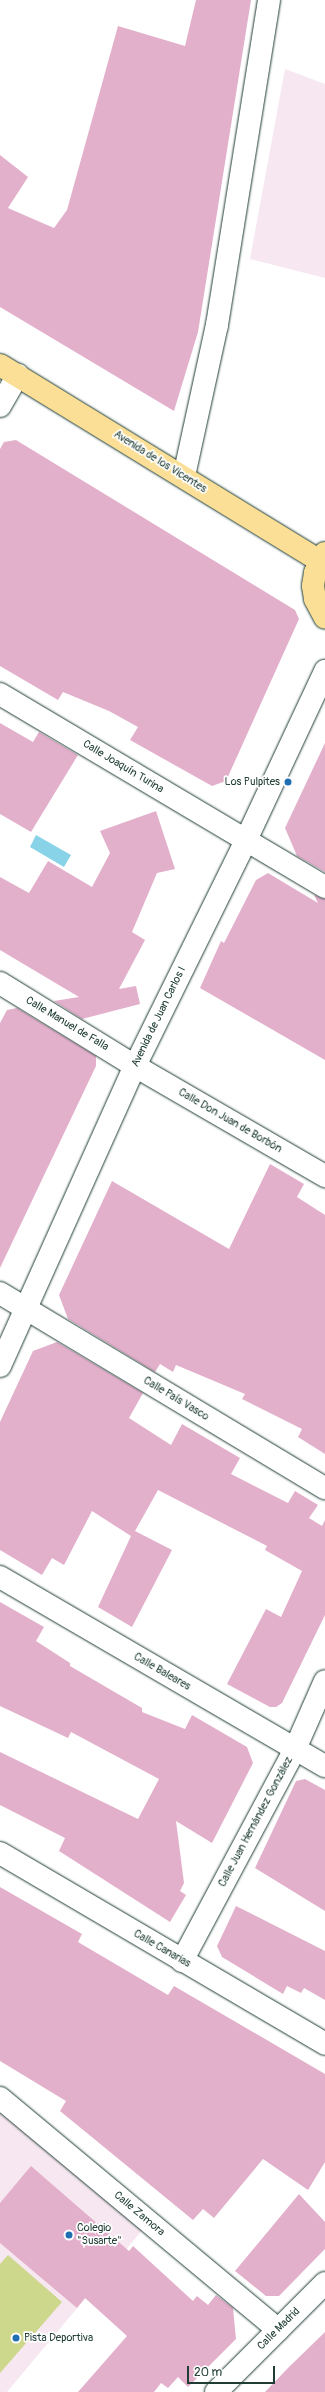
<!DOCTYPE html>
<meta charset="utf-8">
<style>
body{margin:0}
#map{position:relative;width:325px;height:2392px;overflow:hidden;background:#fff;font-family:Pangolin,sans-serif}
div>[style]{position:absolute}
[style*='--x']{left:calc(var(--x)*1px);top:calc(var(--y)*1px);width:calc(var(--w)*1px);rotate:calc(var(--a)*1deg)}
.built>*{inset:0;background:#f7e7f0}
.green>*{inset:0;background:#cdd88c}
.water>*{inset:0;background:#89d3e9}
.building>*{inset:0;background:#e3b0cc}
.roads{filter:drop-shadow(0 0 1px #1f3d34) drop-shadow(0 0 1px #1f3d34)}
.minor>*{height:22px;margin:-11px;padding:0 11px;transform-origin:11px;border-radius:11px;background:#fff}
.major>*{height:22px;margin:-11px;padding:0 11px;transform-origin:11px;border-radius:11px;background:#fbdf96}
.dots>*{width:11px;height:11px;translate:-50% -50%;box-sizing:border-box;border:2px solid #fff;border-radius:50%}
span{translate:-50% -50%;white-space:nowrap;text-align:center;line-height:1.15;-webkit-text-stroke:3.5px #fff;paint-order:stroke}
.street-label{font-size:11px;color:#1f3d34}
.poi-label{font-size:11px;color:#1f3d34}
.right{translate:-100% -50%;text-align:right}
.left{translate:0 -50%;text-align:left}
.scale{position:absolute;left:187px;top:2366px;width:88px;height:18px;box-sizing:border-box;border:2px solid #1f3d34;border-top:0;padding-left:5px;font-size:12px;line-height:14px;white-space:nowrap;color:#1f3d34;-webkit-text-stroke:3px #fff;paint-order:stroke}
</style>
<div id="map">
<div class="built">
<i style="clip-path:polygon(285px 69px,325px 84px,325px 278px,250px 259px)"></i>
<i style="clip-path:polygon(0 2098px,149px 2222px,7px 2392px,0 2392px)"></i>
</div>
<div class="green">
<i style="clip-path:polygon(8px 2255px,62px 2302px,0 2373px,0 2264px)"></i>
</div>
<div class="water">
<i style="clip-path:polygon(36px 835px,71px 855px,64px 867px,30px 847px)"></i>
</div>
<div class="building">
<i style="clip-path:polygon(196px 0,251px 0,198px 332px,174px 411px,0 307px,0 155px,28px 177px,8px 208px,54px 228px,67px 210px,118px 26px,185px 46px)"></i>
<i style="clip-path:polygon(16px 440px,295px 610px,299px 619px,226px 781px,212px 786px,130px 740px,138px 727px,109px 711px,63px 692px,58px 700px,0 666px,0 449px,4px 442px)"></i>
<i style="clip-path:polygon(0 723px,33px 742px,39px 732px,78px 755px,31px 832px,0 814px)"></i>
<i style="clip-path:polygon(325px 743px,325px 872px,297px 856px,285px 828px)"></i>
<i style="clip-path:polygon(156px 811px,175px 869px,157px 873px,132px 932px,145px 940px,119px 989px,136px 986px,140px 1004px,82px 1019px,54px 1001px,79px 997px,0 950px,0 877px,29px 893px,48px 861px,92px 887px,110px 853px,100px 831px)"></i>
<i style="clip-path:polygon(268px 873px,318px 903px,314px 895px,325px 899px,325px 1060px,200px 988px,221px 941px,224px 943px,256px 880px)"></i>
<i style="clip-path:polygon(17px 1008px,96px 1056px,96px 1066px,0 1268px,0 1023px,7px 1010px)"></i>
<i style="clip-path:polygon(270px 1164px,304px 1184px,297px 1197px,325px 1215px,325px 1454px,298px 1437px,302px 1429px,242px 1399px,245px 1394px,176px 1365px,173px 1372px,160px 1364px,155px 1372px,68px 1319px,59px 1295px,112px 1181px,229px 1249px)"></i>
<i style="clip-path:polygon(57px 1342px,143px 1393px,129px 1418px,171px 1445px,182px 1424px,240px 1458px,231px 1474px,288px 1503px,295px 1491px,318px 1505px,309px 1518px,322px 1526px,325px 1520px,325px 1615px,282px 1703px,276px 1707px,270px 1707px,227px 1684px,266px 1609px,281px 1617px,302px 1571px,265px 1550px,267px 1546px,158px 1490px,135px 1531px,172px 1550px,132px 1627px,98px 1607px,131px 1536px,92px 1511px,64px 1565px,52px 1558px,42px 1575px,0 1550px,0 1422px,33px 1351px)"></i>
<i style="clip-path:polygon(0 1602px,44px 1627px,36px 1641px,70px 1663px,70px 1666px,142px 1708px,142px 1712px,185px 1729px,192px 1715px,247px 1747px,253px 1763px,212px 1843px,176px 1821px,184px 1883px,180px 1891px,186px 1895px,170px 1922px,59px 1851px,65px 1838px,0 1805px,0 1752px,138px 1819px,159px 1779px,71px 1732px,68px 1738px,0 1706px)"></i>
<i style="clip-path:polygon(305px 1779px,325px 1790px,325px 1911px,255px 1868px,296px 1781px)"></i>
<i style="clip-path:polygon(0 1887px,82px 1934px,78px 1942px,168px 1995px,174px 1986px,325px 2074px,325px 2162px,308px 2190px,263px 2159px,214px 2218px,203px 2209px,193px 2220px,60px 2111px,66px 2101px,0 2061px)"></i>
<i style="clip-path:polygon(236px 1906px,325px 1951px,325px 2000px,304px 1988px,301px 1993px,287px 1986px,283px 1994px,222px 1957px,217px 1946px)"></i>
<i style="clip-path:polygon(31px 2166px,129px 2251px,133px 2246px,193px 2301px,197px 2296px,208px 2305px,216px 2295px,233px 2308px,236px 2339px,188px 2387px,178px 2377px,168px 2388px,161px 2383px,154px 2392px,78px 2392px,127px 2336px,85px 2298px,77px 2308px,0 2243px,0 2203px)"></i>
<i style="clip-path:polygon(299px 2194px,325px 2222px,325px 2249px,279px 2296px,266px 2296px,235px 2271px)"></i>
<i style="clip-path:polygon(325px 2332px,325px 2392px,265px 2392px,288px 2368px)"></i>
</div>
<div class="roads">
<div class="minor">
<i style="--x:0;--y:406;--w:36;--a:-60"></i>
<i style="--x:184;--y:476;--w:155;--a:-77.7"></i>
<i style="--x:217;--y:325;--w:329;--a:-80.9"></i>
<i style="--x:0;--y:694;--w:378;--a:30.7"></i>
<i style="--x:0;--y:983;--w:158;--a:31.6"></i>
<i style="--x:135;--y:1066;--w:220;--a:30.1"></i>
<i style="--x:0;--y:1293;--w:379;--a:31"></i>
<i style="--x:0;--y:1366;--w:329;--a:-65.8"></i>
<i style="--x:135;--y:1066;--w:252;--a:-63.8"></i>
<i style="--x:246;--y:840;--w:187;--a:-64.9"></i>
<i style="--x:0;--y:1577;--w:376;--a:30.2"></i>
<i style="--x:0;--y:1853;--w:377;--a:30.4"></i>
<i style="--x:182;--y:1961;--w:240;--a:-61.9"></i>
<i style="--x:295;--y:1749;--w:74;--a:-66.2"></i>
<i style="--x:0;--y:2098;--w:362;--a:39.8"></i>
<i style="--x:216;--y:2392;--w:154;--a:-45"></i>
</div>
<div class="major">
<i style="--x:0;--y:365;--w:375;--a:31.5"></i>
<i style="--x:325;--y:553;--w:22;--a:117"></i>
<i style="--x:315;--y:573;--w:13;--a:99"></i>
<i style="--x:313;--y:586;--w:13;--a:81"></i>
<i style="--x:315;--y:599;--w:21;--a:62"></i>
</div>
</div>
<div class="dots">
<i style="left:288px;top:782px;background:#1f6fb2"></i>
<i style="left:69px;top:2235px;background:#1f6fb2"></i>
<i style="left:16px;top:2338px;background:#1f6fb2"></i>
</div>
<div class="street-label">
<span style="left:160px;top:462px;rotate:32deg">Avenida de los Vicentes</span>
<span style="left:123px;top:767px;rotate:31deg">Calle Joaquín Turina</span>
<span style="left:159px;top:1017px;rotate:-64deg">Avenida de Juan Carlos I</span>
<span style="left:67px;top:1024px;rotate:31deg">Calle Manuel de Falla</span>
<span style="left:230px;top:1121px;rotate:30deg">Calle Don Juan de Borbón</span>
<span style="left:176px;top:1399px;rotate:31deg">Calle País Vasco</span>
<span style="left:162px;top:1672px;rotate:30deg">Calle Baleares</span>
<span style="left:256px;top:1822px;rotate:-62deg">Calle Juan Hernández González</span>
<span style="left:162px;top:1949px;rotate:30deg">Calle Canarias</span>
<span style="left:139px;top:2214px;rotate:40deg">Calle Zamora</span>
<span style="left:279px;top:2329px;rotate:-45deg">Calle Madrid</span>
</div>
<div class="poi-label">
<span class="right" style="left:280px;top:782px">Los Pulpites</span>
<span class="left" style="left:77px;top:2235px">Colegio<br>"Susarte"</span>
<span class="left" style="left:24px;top:2338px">Pista Deportiva</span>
</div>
<div class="scale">20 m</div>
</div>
